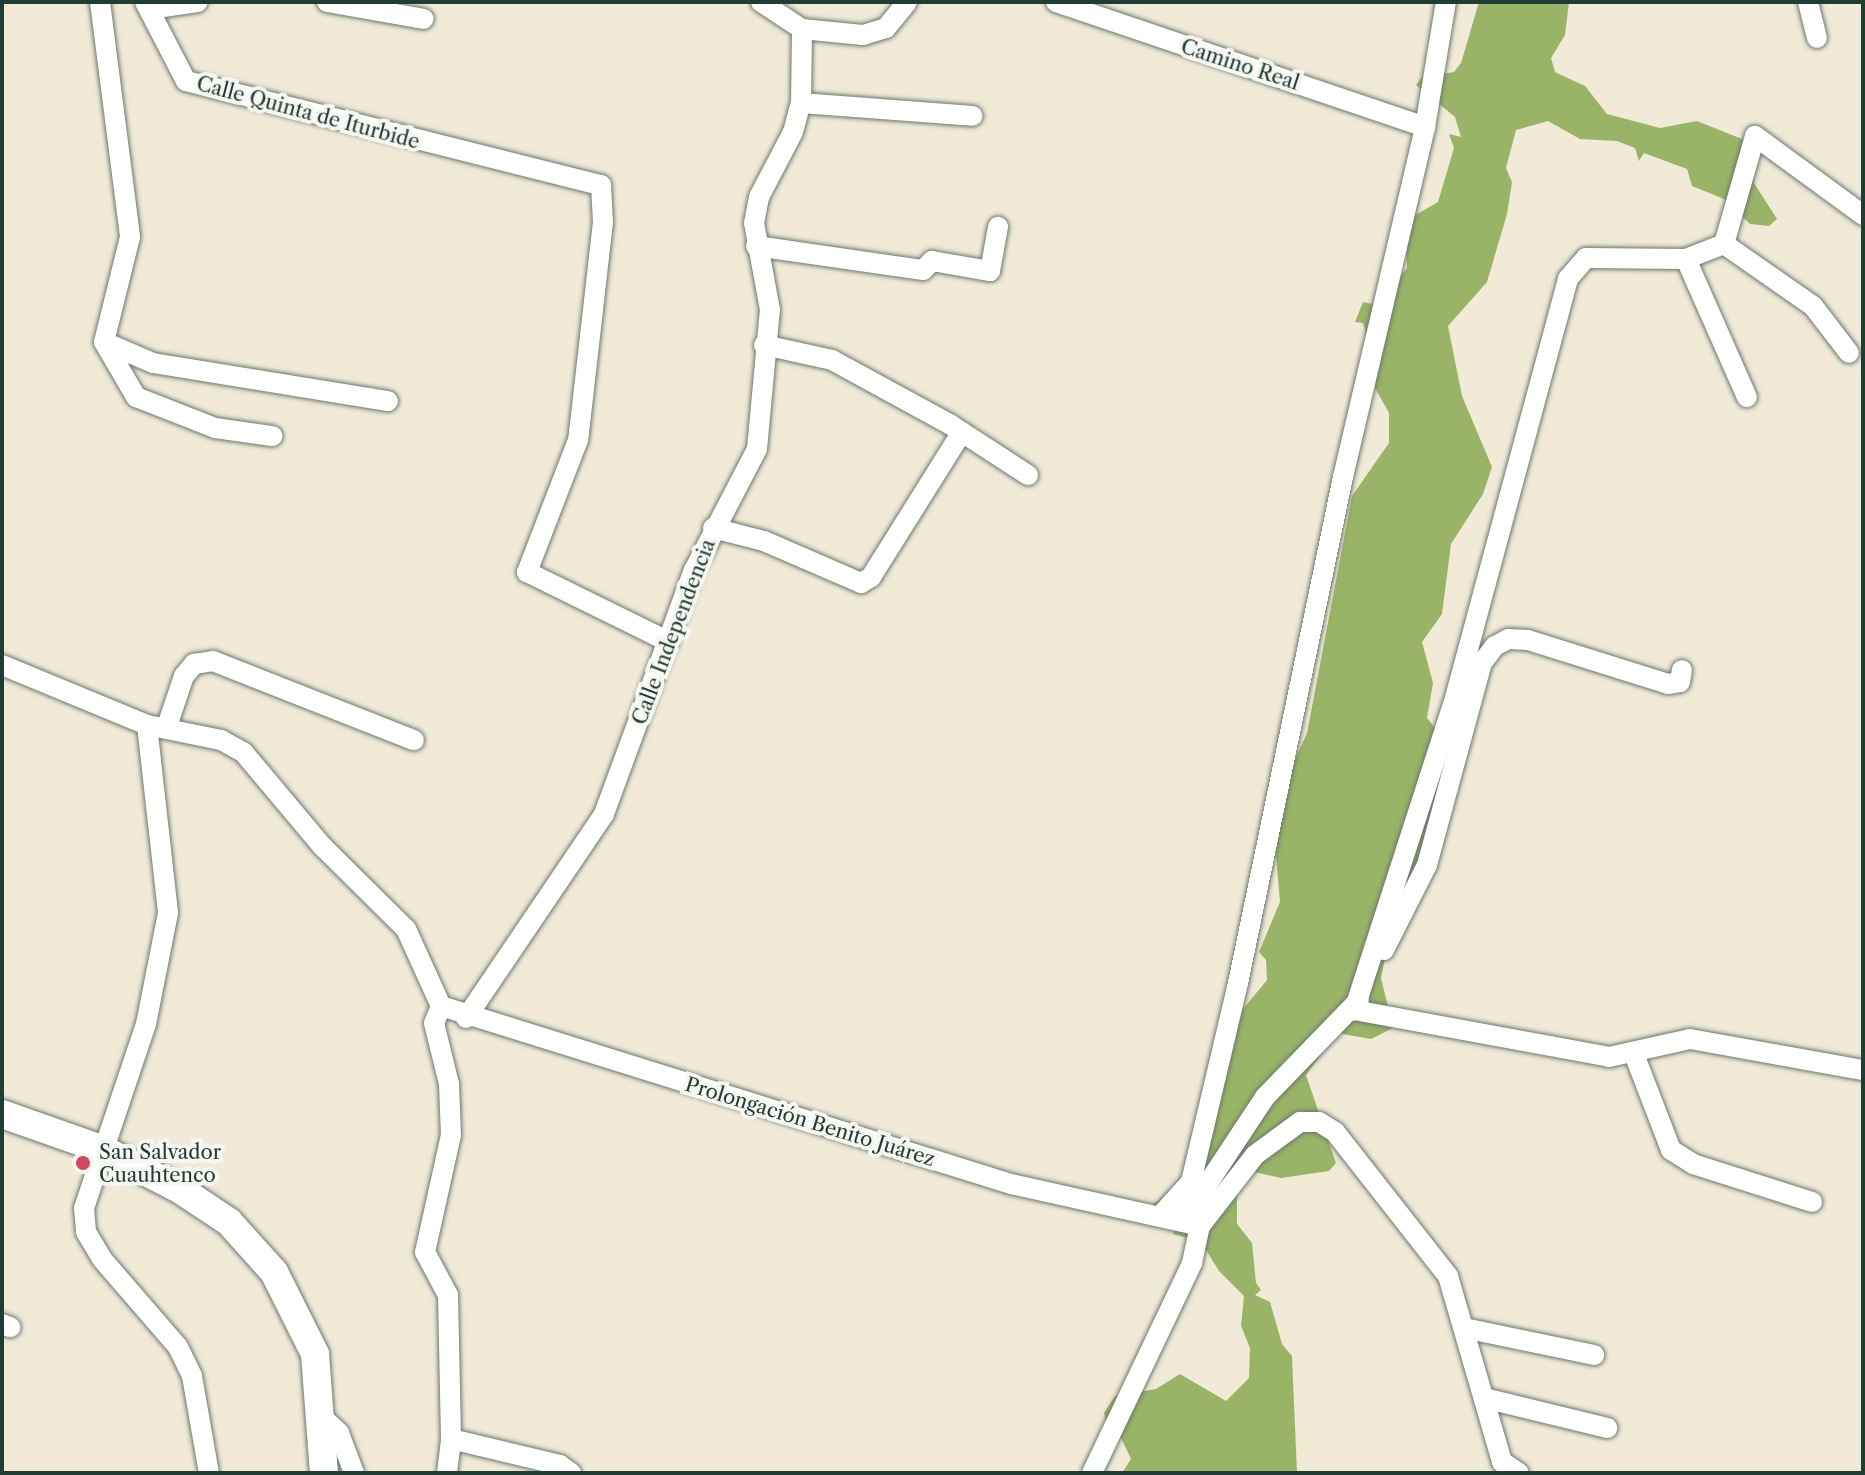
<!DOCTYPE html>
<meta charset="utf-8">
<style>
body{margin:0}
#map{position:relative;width:1865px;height:1475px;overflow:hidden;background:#f0ead6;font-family:"Libre Caslon Text",serif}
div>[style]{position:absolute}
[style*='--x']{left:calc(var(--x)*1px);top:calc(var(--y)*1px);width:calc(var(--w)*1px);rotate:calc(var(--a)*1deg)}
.forest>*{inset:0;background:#99b466}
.roads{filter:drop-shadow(0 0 2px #687a6d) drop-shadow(0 0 2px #687a6d)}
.street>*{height:20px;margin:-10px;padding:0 10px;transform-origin:10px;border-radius:10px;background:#fff}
.secondary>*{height:28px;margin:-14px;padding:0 14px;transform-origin:14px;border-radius:14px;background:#fff}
.dots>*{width:22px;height:22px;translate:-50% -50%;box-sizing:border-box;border:4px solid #f6f6f2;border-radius:50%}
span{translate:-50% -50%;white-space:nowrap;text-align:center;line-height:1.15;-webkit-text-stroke:8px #f6f6f2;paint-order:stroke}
.street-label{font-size:20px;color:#1f3d34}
.poi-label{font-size:20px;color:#1f3d34}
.left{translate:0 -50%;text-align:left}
.frame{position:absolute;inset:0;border:4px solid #1f3d34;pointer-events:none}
</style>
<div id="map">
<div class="forest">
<i style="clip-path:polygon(1479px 2px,1569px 2px,1565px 35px,1551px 58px,1555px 72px,1585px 86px,1607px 114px,1660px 128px,1697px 121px,1747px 141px,1754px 183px,1777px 219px,1769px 226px,1750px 224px,1724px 199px,1692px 186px,1687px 169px,1644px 153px,1639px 161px,1635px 148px,1617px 141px,1580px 139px,1548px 121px,1516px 130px,1506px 168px,1512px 182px,1507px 214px,1487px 282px,1448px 326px,1462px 396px,1492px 467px,1483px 494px,1451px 544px,1442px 614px,1422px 642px,1433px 683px,1427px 718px,1441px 735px,1455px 772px,1388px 943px,1381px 978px,1393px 1028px,1371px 1039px,1337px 1033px,1306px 1075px,1336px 1163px,1329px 1171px,1281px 1178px,1250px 1171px,1237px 1180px,1237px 1224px,1252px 1243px,1256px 1283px,1261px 1290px,1255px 1295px,1270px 1302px,1282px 1344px,1292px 1356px,1297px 1473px,1122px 1473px,1131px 1459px,1121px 1438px,1109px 1437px,1104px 1413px,1115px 1396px,1156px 1389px,1180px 1374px,1226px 1401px,1249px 1378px,1250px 1348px,1241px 1326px,1244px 1296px,1219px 1271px,1201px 1242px,1173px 1234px,1176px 1223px,1153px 1211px,1153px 1205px,1187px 1175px,1229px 1026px,1267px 980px,1266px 960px,1259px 952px,1280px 902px,1272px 810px,1307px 733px,1352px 496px,1389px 443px,1389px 413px,1375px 388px,1372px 353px,1363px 323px,1355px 322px,1363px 302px,1377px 305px,1407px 268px,1405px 221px,1438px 202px,1454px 148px,1449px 134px,1461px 137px,1455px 117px,1416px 85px,1422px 77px,1454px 72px,1461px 63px)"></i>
</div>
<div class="roads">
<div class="street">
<i style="--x:100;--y:2;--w:237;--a:82.7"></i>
<i style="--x:130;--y:237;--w:108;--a:103.9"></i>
<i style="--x:104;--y:342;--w:64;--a:59.8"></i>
<i style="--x:136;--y:397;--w:85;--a:21.4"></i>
<i style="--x:215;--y:428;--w:58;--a:8"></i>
<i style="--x:145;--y:2;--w:89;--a:62.6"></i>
<i style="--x:186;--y:81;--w:428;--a:14.1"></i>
<i style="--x:601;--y:185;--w:37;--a:87"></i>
<i style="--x:603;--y:222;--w:219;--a:96.5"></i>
<i style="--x:578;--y:440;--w:142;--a:111.1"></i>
<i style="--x:527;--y:572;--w:158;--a:26.2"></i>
<i style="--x:327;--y:2;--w:98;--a:9.9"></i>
<i style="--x:761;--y:2;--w:49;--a:33.4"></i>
<i style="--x:802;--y:29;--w:61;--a:5.6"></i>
<i style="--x:863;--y:35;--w:24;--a:-17"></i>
<i style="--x:886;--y:28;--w:33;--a:-51"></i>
<i style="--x:1056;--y:2;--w:390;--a:18.7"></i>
<i style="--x:1808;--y:2;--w:37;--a:76"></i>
<i style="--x:149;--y:9;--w:49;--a:-8.1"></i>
<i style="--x:801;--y:103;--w:172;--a:4.3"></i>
<i style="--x:1863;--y:215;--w:134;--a:-143.8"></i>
<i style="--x:1755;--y:136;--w:112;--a:106"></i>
<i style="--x:1724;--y:244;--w:41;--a:158.5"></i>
<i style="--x:1686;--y:259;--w:100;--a:-179.4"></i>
<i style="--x:1586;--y:258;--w:28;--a:131"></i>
<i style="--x:1568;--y:279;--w:440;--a:105.1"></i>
<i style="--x:1453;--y:704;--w:322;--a:107.9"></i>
<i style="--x:1354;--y:1010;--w:259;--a:10.4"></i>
<i style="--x:1609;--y:1057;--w:83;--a:-12.5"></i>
<i style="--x:1690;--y:1039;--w:176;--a:10.2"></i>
<i style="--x:1724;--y:244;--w:108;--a:34.9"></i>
<i style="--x:1813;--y:306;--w:59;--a:52.5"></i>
<i style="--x:756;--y:246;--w:169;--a:8.2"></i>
<i style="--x:923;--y:270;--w:13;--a:-45"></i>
<i style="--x:932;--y:261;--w:59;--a:9.8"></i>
<i style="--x:990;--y:271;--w:45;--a:-79.7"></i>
<i style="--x:1686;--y:259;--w:151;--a:66.2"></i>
<i style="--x:104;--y:342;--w:53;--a:23.2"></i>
<i style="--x:153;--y:363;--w:238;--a:9.2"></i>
<i style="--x:764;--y:345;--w:70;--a:12.4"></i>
<i style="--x:832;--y:360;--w:136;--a:28.6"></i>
<i style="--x:951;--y:425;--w:92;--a:33"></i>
<i style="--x:713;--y:528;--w:53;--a:14.3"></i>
<i style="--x:764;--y:541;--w:106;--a:23.4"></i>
<i style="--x:861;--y:583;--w:12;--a:-31"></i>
<i style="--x:871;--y:577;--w:171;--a:-57.9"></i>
<i style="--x:2;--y:665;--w:157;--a:22.5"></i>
<i style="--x:147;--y:725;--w:76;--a:11.5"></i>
<i style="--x:221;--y:740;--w:26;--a:29"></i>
<i style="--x:244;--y:753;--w:121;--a:50"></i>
<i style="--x:322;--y:846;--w:118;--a:44.7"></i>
<i style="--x:406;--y:929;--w:85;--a:65.6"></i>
<i style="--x:147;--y:725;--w:189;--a:83.6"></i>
<i style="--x:168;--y:913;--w:113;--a:101.2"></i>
<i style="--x:146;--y:1024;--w:194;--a:108.6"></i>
<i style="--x:84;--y:1208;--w:24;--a:85"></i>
<i style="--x:86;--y:1232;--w:31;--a:59"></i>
<i style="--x:102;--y:1259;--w:116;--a:49.2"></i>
<i style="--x:178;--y:1347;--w:32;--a:64"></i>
<i style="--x:192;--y:1376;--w:98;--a:80.1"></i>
<i style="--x:167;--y:726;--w:53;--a:-71.2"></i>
<i style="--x:184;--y:676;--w:16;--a:-50"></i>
<i style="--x:194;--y:664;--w:19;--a:-9"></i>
<i style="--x:213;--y:661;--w:216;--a:21.5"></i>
<i style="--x:1384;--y:950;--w:95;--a:-63.2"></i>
<i style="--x:1427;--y:865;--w:209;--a:-74.8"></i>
<i style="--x:1482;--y:663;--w:21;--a:-53"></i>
<i style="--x:1495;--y:646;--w:15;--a:-28"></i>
<i style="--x:1508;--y:639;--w:20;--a:3"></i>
<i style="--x:1528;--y:640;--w:147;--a:17.4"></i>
<i style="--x:1668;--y:684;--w:12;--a:-9"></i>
<i style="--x:1680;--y:682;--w:12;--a:-81"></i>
<i style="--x:441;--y:1006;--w:597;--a:17.34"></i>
<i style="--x:1011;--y:1184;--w:194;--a:12.5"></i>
<i style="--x:1200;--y:1226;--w:90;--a:-52.2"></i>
<i style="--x:1255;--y:1155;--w:56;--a:-36.3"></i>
<i style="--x:1300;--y:1122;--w:19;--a:0"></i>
<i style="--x:1319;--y:1122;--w:19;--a:32"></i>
<i style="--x:1335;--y:1132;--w:183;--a:51.9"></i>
<i style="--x:1448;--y:1276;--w:194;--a:73.8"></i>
<i style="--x:1502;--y:1462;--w:20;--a:33"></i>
<i style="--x:441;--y:1006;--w:18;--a:112"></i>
<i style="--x:434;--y:1023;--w:63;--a:76.2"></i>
<i style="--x:449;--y:1084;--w:51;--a:87.8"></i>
<i style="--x:451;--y:1135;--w:120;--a:102.5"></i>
<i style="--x:425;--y:1252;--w:49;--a:61.9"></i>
<i style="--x:448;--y:1295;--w:144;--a:88.8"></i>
<i style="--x:466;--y:1018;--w:246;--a:-55.9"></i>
<i style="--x:604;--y:814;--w:260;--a:-69.8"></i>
<i style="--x:694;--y:570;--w:136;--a:-62.5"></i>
<i style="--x:757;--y:449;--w:140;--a:-84.7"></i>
<i style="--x:770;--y:310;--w:88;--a:-100.4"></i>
<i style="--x:754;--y:223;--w:26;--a:-79"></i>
<i style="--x:759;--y:197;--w:73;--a:-62.4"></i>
<i style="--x:793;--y:132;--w:30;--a:-75"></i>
<i style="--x:801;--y:103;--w:74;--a:-89.2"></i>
<i style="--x:1634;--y:1054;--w:103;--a:68.9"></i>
<i style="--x:1671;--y:1150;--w:26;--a:32"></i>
<i style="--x:1693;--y:1164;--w:125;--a:17.7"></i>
<i style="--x:1160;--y:1216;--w:46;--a:-47.6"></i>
<i style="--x:1191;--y:1182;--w:204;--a:-76.7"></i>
<i style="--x:1238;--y:983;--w:517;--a:-78.28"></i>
<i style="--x:1343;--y:477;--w:359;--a:-76.8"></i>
<i style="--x:1425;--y:127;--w:127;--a:-80.5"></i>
<i style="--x:1183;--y:1221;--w:149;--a:-56.5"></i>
<i style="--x:1265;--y:1097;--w:135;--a:-45.9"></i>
<i style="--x:2;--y:1324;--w:9;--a:21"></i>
<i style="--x:1464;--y:1328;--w:133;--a:11.7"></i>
<i style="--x:1484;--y:1398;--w:127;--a:13.7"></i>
<i style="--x:320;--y:1415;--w:26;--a:43"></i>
<i style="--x:339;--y:1433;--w:43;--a:69.4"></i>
<i style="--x:447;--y:1473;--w:34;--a:-83"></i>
<i style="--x:451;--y:1439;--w:112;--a:13.4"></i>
<i style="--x:560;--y:1465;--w:14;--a:36"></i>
<i style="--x:1092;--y:1473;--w:233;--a:-64.5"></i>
<i style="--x:1192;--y:1263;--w:38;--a:-78"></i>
</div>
<div class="secondary">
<i style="--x:2;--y:1114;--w:108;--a:19.4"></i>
<i style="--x:104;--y:1150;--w:87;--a:27.5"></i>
<i style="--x:181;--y:1190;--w:58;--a:33.7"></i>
<i style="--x:229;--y:1222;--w:67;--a:48"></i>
<i style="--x:274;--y:1272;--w:92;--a:63.4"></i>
<i style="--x:315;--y:1354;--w:119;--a:85.7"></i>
</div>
</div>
<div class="dots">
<i style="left:83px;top:1163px;background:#d1495b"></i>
</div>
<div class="street-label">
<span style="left:1240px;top:65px;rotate:18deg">Camino Real</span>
<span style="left:308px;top:113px;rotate:15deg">Calle Quinta de Iturbide</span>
<span style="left:674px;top:632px;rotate:-69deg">Calle Independencia</span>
<span style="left:810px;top:1122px;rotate:17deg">Prolongación Benito Juárez</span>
</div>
<div class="poi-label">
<span class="left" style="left:99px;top:1164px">San Salvador<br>Cuauhtenco</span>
</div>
<div class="frame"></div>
</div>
